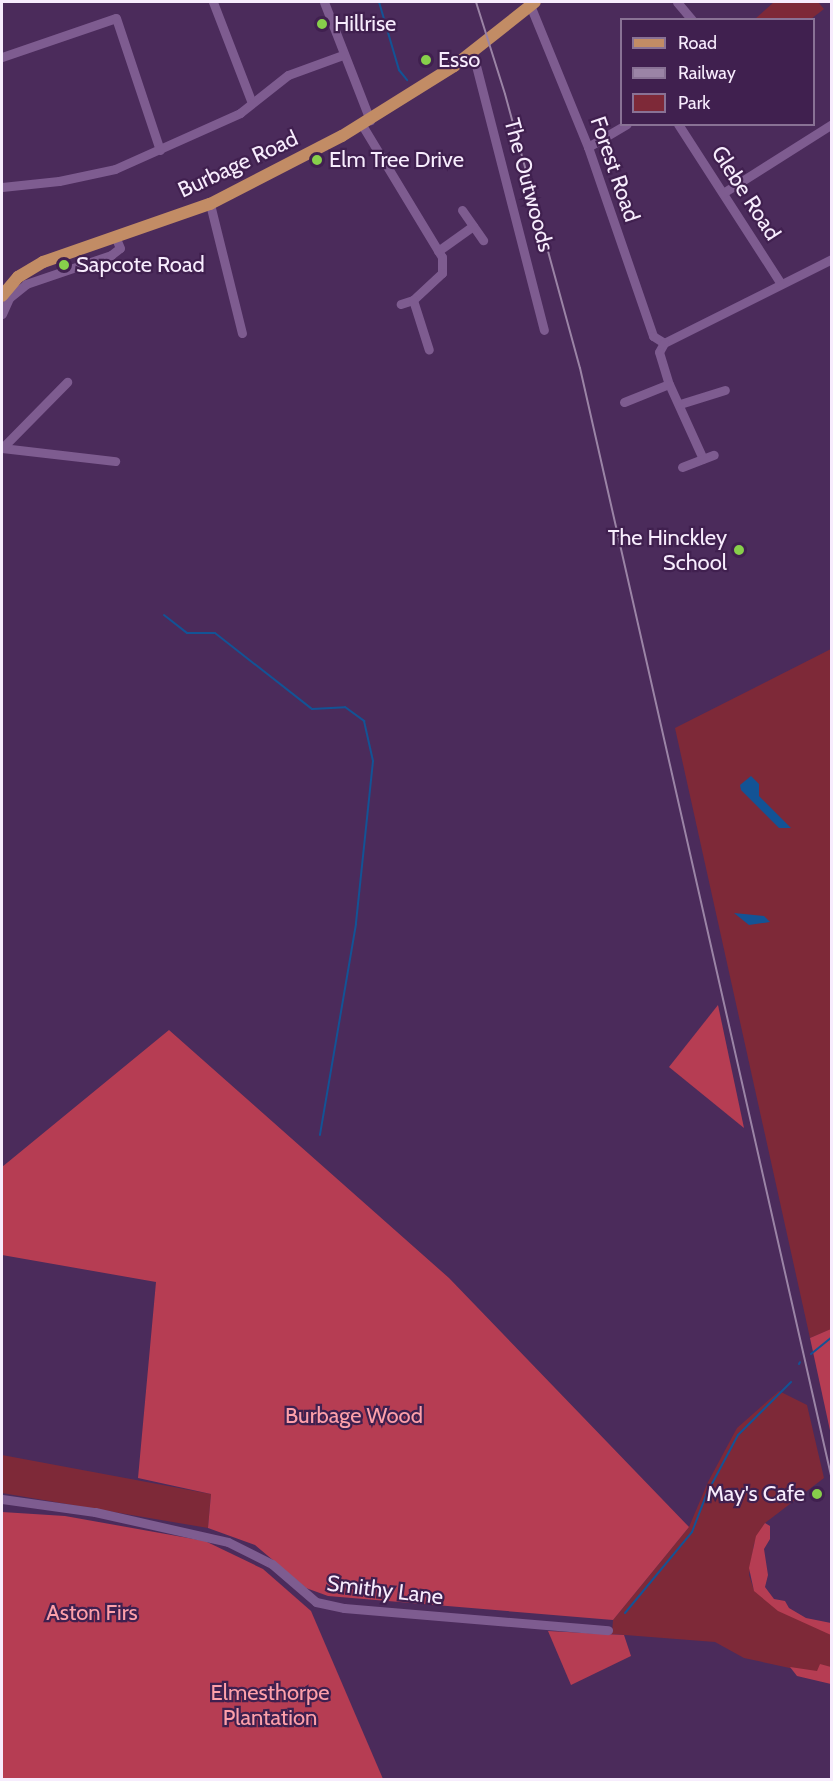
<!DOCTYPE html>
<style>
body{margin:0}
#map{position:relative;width:833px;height:1781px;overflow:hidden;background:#4b2b5b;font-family:Cabin,sans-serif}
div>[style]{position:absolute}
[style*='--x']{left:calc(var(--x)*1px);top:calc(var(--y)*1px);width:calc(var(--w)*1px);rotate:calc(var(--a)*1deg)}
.green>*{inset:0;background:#7e2938}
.forest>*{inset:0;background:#b63d53}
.water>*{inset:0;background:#135395}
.stream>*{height:2px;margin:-1px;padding:0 1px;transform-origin:1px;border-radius:1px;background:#135395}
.minor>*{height:9px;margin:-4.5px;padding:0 4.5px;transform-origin:4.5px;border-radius:4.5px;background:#7e5c90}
.major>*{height:12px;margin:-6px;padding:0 6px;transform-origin:6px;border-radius:6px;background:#c28c65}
.rail>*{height:2px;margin:-1px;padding:0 1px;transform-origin:1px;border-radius:1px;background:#9b84a6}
.dots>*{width:16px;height:16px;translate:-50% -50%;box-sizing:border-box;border:3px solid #40204f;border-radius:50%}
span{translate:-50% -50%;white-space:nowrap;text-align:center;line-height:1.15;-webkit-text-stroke:4.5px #40204f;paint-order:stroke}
.poi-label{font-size:22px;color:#f7ecfd}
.left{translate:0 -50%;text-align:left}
.right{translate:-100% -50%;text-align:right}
.street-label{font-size:22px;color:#f7ecfd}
.park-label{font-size:22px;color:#fea0aa}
.frame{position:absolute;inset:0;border:3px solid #f7ecfd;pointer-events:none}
.legend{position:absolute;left:620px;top:18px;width:195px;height:108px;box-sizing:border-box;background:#40204f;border:2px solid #897295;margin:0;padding:8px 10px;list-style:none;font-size:18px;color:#f7ecfd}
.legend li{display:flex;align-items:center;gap:12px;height:30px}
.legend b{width:30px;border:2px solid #897295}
</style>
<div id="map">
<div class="green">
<i style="clip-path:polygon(774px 2px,818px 2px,824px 9px,811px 19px,755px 19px)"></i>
<i style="clip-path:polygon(831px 649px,832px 1329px,810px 1338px,675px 728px)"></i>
<i style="clip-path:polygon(779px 1391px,807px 1405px,824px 1478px,765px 1523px,754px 1544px,749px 1575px,754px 1590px,831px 1633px,831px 1677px,744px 1658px,715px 1642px,612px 1634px,613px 1620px,689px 1527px,708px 1482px,737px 1428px)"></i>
<i style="clip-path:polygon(2px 1455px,211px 1494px,208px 1528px,2px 1493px)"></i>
</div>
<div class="forest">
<i style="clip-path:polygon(718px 1005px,744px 1128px,669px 1067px)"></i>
<i style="clip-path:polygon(169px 1030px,449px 1278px,689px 1527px,613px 1620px,328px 1596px,306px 1588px,255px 1545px,208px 1528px,211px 1494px,138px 1478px,156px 1282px,2px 1255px,2px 1167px)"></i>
<i style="clip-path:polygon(831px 1329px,831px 1435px,810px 1338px)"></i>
<i style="clip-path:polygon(2px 1512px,65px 1516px,205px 1541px,263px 1569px,311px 1611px,383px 1779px,2px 1779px)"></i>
<i style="clip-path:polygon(765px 1523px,770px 1526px,770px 1539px,764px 1549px,768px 1575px,765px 1587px,774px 1599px,785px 1601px,789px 1608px,806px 1618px,831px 1623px,831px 1635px,778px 1611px,754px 1591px,749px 1568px,756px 1536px)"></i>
<i style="clip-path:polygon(548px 1631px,624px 1635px,631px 1656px,571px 1685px)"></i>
<i style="clip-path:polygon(820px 1664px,831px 1667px,831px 1684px,797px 1676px,790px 1667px,817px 1671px)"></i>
</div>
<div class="water">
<i style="clip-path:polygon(751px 776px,759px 784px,759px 796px,791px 828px,779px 828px,741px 790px,740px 785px)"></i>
<i style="clip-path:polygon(734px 913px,764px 916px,770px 922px,749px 925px)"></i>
</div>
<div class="stream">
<i style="--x:379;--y:2;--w:71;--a:73.6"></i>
<i style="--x:399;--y:70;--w:13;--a:51"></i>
<i style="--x:164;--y:615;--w:29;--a:38"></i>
<i style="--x:187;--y:633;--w:28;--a:0"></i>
<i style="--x:215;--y:633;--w:123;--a:38.1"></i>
<i style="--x:312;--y:709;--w:33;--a:-3"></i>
<i style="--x:345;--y:707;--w:24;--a:36"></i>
<i style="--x:364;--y:721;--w:41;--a:77.3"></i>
<i style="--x:373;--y:761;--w:164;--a:96"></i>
<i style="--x:356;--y:924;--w:214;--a:99.7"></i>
<i style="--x:811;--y:1354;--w:27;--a:-39"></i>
<i style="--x:799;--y:1364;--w:2;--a:-63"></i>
<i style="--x:625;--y:1613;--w:105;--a:-50.4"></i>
<i style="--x:692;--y:1532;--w:42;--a:-69"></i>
<i style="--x:707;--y:1493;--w:66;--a:-61.9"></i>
<i style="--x:738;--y:1435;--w:75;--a:-45"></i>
</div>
<div class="minor">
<i style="--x:213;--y:2;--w:108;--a:68.9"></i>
<i style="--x:324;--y:2;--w:127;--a:68.7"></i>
<i style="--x:677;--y:2;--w:23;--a:50"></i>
<i style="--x:530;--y:5;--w:153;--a:67.8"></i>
<i style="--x:588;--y:147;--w:200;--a:71"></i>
<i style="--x:653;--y:336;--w:13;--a:32"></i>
<i style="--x:472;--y:50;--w:289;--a:75.6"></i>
<i style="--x:2;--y:57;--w:120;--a:-18.9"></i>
<i style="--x:116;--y:18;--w:139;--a:71.6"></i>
<i style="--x:678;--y:124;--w:190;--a:57.2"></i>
<i style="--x:362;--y:125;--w:154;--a:58.8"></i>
<i style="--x:442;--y:257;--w:16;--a:90"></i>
<i style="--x:442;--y:273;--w:40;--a:137"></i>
<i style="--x:413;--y:300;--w:13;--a:162"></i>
<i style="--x:588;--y:147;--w:45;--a:-30.5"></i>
<i style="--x:2;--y:187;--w:57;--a:-6"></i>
<i style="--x:59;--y:181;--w:57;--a:-12.1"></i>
<i style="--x:115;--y:169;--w:137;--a:-24.1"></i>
<i style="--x:240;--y:113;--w:61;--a:-38.4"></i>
<i style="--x:288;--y:75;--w:59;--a:-20"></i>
<i style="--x:723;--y:193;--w:129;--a:-32.3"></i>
<i style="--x:210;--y:204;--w:133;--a:76.1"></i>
<i style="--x:462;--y:210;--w:37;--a:55"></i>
<i style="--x:438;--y:251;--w:43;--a:-35.5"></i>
<i style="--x:413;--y:300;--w:52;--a:72.3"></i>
<i style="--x:2;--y:314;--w:17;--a:-66"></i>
<i style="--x:9;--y:298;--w:22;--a:-39"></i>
<i style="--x:26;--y:284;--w:90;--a:-18.8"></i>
<i style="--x:111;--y:255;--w:11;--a:-38"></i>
<i style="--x:120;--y:248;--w:13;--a:-113"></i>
<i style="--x:664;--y:343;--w:188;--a:-26.6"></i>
<i style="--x:664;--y:343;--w:10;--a:119"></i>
<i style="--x:659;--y:352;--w:34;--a:73"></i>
<i style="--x:669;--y:384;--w:82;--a:65.6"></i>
<i style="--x:624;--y:402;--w:48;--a:-21.8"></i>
<i style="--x:680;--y:404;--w:47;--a:-17.3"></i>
<i style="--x:2;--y:448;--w:114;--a:6.6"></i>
<i style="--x:2;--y:448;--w:93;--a:-45.4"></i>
<i style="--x:682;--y:467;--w:34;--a:-21"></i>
<i style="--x:2;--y:1499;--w:94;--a:8"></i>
<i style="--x:95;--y:1512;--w:136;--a:12.7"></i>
<i style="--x:228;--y:1542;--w:49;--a:26.6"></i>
<i style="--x:272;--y:1564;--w:58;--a:40.8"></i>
<i style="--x:316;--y:1602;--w:29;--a:12"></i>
<i style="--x:344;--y:1608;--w:265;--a:4.8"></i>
</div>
<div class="major">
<i style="--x:2;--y:296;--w:25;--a:-50"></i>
<i style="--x:18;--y:277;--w:29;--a:-31"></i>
<i style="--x:43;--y:262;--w:177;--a:-19.2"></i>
<i style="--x:210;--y:204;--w:148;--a:-27.3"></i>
<i style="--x:342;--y:136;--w:132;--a:-32"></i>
<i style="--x:454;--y:66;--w:103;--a:-38.3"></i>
</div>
<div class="rail">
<i style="--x:476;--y:2;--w:96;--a:72.5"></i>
<i style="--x:505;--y:94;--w:284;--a:74.7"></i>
<i style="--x:580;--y:368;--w:1140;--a:77.23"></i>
</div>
<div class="dots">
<i style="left:322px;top:24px;background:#87cf4b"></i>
<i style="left:426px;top:60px;background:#87cf4b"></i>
<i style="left:317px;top:160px;background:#87cf4b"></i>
<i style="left:64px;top:265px;background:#87cf4b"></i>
<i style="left:739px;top:550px;background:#87cf4b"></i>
<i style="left:817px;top:1494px;background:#87cf4b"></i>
</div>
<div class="poi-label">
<span class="left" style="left:334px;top:24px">Hillrise</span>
<span class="left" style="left:438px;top:60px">Esso</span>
<span class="left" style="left:329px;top:160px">Elm Tree Drive</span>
<span class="left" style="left:76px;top:265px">Sapcote Road</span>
<span class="right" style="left:727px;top:550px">The Hinckley<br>School</span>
<span class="right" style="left:805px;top:1494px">May's Cafe</span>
</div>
<div class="street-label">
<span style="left:238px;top:164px;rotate:-25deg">Burbage Road</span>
<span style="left:615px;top:169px;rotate:71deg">Forest Road</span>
<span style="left:529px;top:185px;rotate:75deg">The Outwoods</span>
<span style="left:746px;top:193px;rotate:57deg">Glebe Road</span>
<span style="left:385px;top:1590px;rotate:7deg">Smithy Lane</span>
</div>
<div class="park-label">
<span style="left:354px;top:1416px">Burbage Wood</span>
<span style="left:92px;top:1613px">Aston Firs</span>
<span style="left:270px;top:1705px">Elmesthorpe<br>Plantation</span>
</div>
<div class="frame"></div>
<ul class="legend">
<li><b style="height:8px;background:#c28c65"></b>Road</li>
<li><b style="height:8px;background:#9b84a6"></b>Railway</li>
<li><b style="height:16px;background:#7e2938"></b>Park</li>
</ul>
</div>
